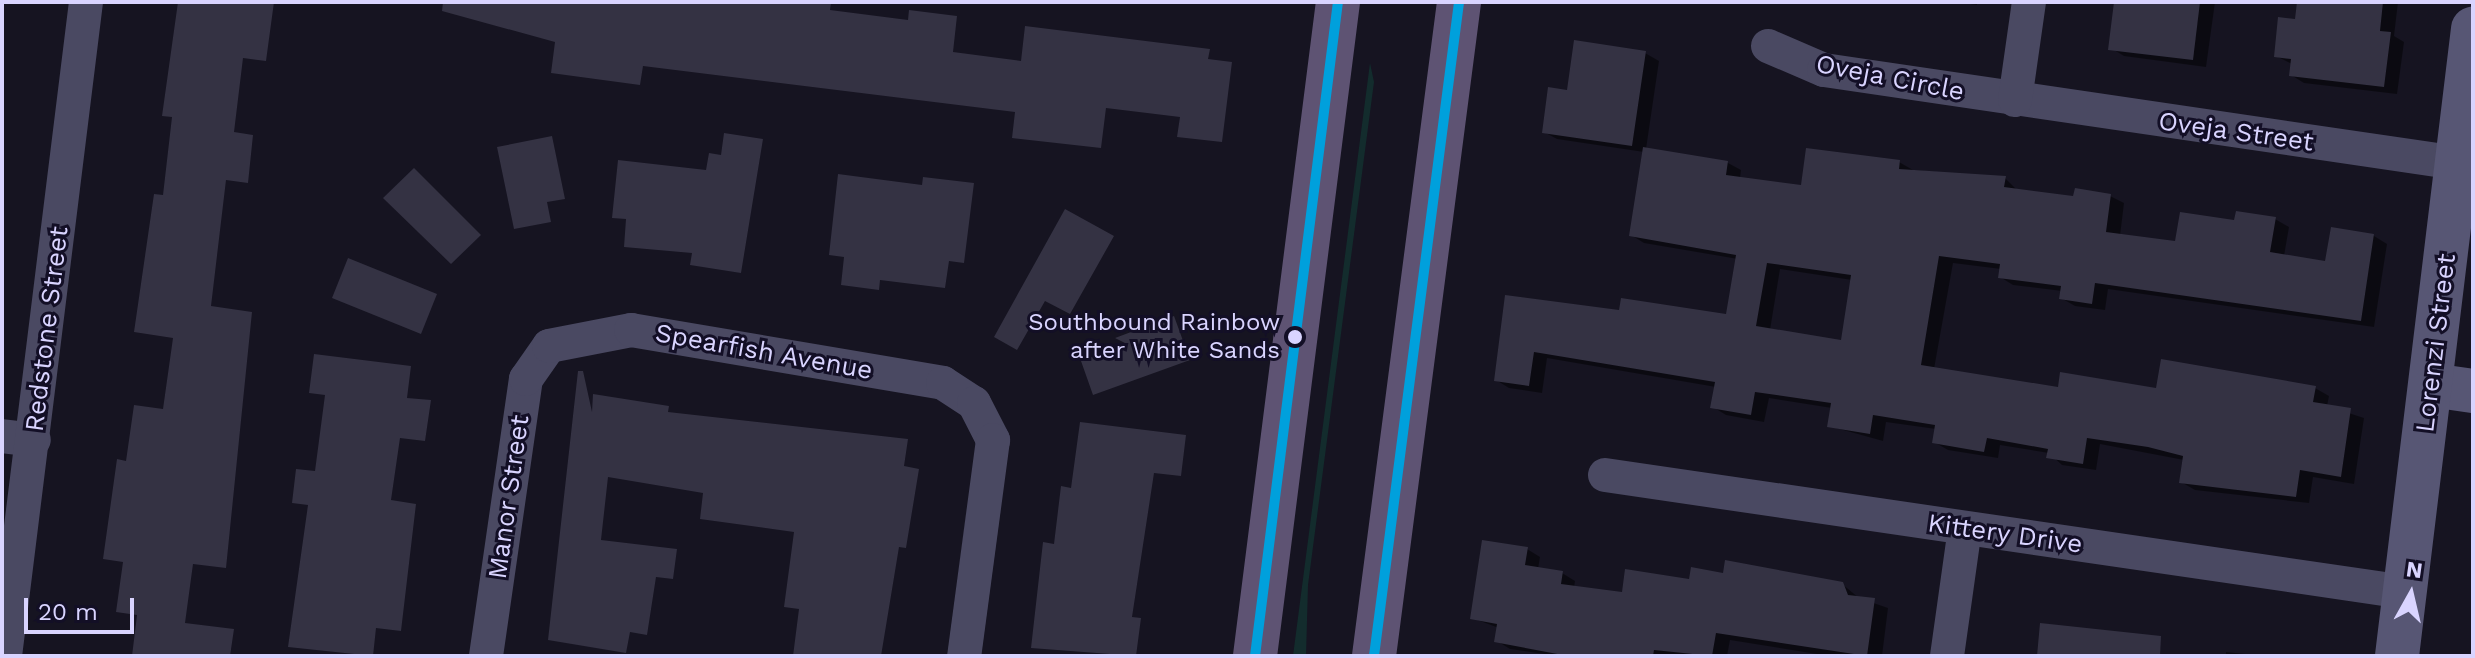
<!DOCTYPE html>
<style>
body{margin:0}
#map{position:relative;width:2475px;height:658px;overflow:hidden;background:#161421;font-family:"Work Sans",sans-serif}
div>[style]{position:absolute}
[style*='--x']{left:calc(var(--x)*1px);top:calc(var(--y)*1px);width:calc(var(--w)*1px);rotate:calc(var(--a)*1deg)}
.green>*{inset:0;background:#132c2d}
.shadow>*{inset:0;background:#0007}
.building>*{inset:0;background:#343243}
.street>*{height:34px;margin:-17px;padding:0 17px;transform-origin:17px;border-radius:17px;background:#4a4962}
.secondary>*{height:44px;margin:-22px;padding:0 22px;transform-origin:22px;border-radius:22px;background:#575674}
.primary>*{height:44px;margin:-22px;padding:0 22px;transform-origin:22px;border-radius:22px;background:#5e5373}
.bus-1>*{height:10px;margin:-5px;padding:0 5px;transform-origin:5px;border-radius:5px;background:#00a0dc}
.dots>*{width:22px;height:22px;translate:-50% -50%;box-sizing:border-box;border:4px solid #130f26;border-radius:50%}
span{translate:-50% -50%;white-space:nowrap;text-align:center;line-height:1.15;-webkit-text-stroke:6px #130f26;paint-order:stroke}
.bus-label{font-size:24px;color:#d9d4ff}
.right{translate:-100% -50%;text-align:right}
.street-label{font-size:26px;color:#d9d4ff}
.frame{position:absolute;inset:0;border:4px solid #d9d4ff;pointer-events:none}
.north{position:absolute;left:2371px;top:554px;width:80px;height:80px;-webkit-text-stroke:6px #130f26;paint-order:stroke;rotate:8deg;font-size:22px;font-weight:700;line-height:32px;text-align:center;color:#d9d4ff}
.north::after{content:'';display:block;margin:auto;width:28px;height:36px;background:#d9d4ff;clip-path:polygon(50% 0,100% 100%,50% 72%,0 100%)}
.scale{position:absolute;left:24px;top:598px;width:110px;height:36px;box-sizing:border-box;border:4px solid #d9d4ff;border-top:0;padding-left:10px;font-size:24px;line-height:28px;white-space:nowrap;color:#d9d4ff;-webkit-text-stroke:6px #130f26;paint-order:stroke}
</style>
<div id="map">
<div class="green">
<i style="clip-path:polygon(1370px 63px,1374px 82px,1308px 585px,1306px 656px,1293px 656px)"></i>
</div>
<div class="shadow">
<i style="clip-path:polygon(1956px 2px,1977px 2px,1977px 5px)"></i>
<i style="clip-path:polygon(2115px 2px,2215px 2px,2206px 67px,2124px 56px,2111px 48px)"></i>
<i style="clip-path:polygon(2298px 2px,2398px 2px,2394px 36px,2404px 42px,2397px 94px,2304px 83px,2291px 75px,2292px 64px,2276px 56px,2296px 21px)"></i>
<i style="clip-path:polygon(evenodd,1645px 53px,1659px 61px,1646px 149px,1728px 163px,1741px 170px,1740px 178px,1802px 187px,1899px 162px,1913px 170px,2005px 178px,2018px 191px,2075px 198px,2110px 196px,2124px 203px,2120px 236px,2177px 244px,2236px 222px,2275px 219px,2289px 227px,2284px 256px,2327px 263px,2332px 229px,2374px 236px,2387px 244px,2374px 327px,2108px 289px,2105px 310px,2075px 306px,2061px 298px,2062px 291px,2013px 285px,2000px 277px,2001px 269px,1953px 263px,1934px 369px,2059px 389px,2315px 388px,2329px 396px,2327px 406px,2364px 418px,2354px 484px,2313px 477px,2309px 503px,2195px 490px,2181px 482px,2184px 460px,2100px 444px,2096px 470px,2062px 465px,2049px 453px,2000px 445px,1998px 458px,1948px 450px,1934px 442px,1936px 429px,1886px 422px,1883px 441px,1829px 426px,1832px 408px,1769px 398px,1764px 422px,1726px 415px,1713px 407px,1716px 387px,1547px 358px,1542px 393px,1509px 388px,1496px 380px,1507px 297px,1621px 312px,1728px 317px,1738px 259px,1644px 243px,1631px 235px,1644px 152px,1557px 139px,1544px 132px,1569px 92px,1645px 53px,1780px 269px,1852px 280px,1842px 342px,1770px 330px,1780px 269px)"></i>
<i style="clip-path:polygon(1527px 549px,1540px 557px,1538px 569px,1562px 573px,1575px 581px,1574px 588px,1624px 595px,1725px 575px,1842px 584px,1859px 598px,1888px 608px,1882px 656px,1829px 656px,1730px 640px,1727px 656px,1558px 656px,1510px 649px,1497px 641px,1499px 628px,1472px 618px)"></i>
<i style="clip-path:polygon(2226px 652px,2263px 656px,2226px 656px)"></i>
</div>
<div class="building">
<i style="clip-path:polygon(178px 2px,274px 2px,266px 61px,243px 58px,234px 132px,253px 135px,248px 183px,226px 180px,211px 306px,252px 312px,226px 568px,193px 564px,185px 623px,234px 629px,230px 656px,132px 656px,137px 615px,116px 612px,123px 562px,103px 559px,117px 459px,126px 461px,134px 405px,163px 409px,173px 338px,134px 332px,154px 194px,163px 195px,172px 117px,162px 116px)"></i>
<i style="clip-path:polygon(443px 2px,831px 2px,830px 10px,908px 20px,909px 10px,957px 16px,953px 52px,1021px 61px,1025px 26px,1210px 49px,1208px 59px,1232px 62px,1222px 142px,1177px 137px,1180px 117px,1106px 108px,1101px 148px,1012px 138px,1015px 112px,643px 66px,640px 85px,551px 73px,555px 42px,442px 11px)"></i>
<i style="clip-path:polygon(2114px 2px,2200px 2px,2193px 60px,2108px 50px)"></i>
<i style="clip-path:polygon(2297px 2px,2383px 2px,2380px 31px,2391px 32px,2384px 87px,2289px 76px,2291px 59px,2274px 57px,2278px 17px,2295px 19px)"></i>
<i style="clip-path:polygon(1574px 40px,1646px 51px,1632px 146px,1542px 133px,1548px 87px,1567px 90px)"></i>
<i style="clip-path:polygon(724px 133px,763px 139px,741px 273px,690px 265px,692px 253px,624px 247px,626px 219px,612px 218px,618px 160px,706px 170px,709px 153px,721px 155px)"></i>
<i style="clip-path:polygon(552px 136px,565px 199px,547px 202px,551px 222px,514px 229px,497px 147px)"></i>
<i style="clip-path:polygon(evenodd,1643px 147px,1728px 161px,1726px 175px,1801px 185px,1806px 148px,1900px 160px,1899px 169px,2006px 176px,2004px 187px,2073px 196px,2075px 188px,2111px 194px,2106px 232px,2175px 241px,2180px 212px,2234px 220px,2236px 211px,2276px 217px,2270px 252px,2325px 261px,2331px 227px,2374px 234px,2361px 321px,2095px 283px,2092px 304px,2059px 299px,2061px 286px,1998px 278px,2000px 264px,1939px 256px,1921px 365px,2058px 387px,2060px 372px,2156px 388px,2161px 359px,2316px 386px,2313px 402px,2351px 408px,2341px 477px,2300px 470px,2296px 497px,2179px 483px,2183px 456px,2148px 447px,2087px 438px,2083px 464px,2046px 458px,2048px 449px,1987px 438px,1984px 452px,1932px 443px,1935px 425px,1873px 415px,1870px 434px,1827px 427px,1831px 403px,1755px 392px,1751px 415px,1710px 408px,1715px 382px,1534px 352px,1529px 386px,1494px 381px,1505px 295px,1619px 310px,1621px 298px,1726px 314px,1736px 255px,1629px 236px,1643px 147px,1767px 263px,1851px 275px,1841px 340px,1756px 326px,1767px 263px)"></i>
<i style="clip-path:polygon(414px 168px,481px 235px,451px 264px,383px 198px)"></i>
<i style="clip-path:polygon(838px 174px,922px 185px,923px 177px,974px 183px,964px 263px,949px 261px,945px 288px,880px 280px,879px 290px,841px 285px,844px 257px,829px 255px)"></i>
<i style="clip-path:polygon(1065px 209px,1114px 236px,1070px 314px,1045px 301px,1017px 350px,994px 337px)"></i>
<i style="clip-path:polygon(348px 258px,437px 294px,421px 334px,332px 298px)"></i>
<i style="clip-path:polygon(1174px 316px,1190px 360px,1093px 395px,1081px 361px,1127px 344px,1115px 338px)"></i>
<i style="clip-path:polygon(314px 354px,411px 366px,407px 398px,431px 400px,425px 441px,400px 438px,391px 500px,416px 504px,401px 631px,376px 628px,373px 656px,288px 647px,308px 505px,292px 503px,296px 469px,315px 471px,325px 395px,309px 393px)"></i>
<i style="clip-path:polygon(578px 371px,583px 371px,592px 412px,593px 394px,669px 406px,668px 412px,908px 439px,904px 466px,919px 469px,906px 548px,899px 547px,881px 656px,793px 656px,799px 609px,784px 607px,794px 532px,700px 519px,703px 493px,608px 477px,601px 540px,677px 549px,673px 579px,656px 577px,647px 635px,630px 632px,626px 653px,548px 640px)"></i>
<i style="clip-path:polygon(1080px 422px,1186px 435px,1181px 476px,1154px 473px,1132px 617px,1141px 618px,1136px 656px,1031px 648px,1043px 542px,1054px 544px,1061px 486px,1071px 488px)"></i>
<i style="clip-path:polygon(1482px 540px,1528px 547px,1525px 565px,1563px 571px,1561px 584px,1622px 592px,1625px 569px,1689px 579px,1691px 567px,1723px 573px,1725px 560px,1843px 582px,1848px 595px,1875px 598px,1867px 656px,1716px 633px,1712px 656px,1654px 650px,1653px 656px,1568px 656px,1494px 642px,1497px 624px,1470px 619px)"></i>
<i style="clip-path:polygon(2040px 623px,2161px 636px,2160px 656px,2037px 656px)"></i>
</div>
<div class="street">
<i style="--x:1768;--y:46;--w:61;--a:23.2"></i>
<i style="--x:1824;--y:70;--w:641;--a:8.35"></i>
<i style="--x:2015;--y:100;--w:99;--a:-81.9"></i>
<i style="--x:2;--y:436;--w:32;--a:7"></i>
<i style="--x:1605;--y:475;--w:809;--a:8.32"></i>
<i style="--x:5;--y:656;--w:659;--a:-82.94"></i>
<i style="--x:486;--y:656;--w:280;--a:-81.8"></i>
<i style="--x:526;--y:379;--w:40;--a:-55.1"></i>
<i style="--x:549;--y:346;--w:84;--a:-11"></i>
<i style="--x:631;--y:330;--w:316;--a:9.6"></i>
<i style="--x:943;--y:383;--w:37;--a:33"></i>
<i style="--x:974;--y:403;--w:42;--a:62.8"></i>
<i style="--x:993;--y:440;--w:218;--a:97.6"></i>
<i style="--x:1947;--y:656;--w:129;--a:-82"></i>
</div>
<div class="secondary">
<i style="--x:2431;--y:385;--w:42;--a:8.1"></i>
<i style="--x:2397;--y:656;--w:632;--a:-83.09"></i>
</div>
<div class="primary">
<i style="--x:1255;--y:656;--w:659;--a:-82.77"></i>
<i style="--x:1374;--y:656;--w:660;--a:-82.59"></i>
</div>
<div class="bus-1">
<i style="--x:1255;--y:656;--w:659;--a:-82.77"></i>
<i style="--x:1374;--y:656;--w:660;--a:-82.59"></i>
</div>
<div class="dots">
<i style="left:1295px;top:337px;background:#d9d4ff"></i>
</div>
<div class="bus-label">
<span class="right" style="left:1280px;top:337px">Southbound Rainbow<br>after White Sands</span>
</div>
<div class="street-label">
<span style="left:1890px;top:78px;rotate:11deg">Oveja Circle</span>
<span style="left:2236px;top:132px;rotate:8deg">Oveja Street</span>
<span style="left:47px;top:329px;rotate:-83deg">Redstone Street</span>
<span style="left:2436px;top:343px;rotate:-83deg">Lorenzi Street</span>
<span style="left:764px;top:352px;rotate:10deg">Spearfish Avenue</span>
<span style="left:509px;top:497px;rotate:-82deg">Manor Street</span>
<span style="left:2005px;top:534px;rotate:8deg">Kittery Drive</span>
</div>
<div class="frame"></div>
<div class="north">N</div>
<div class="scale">20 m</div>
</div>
